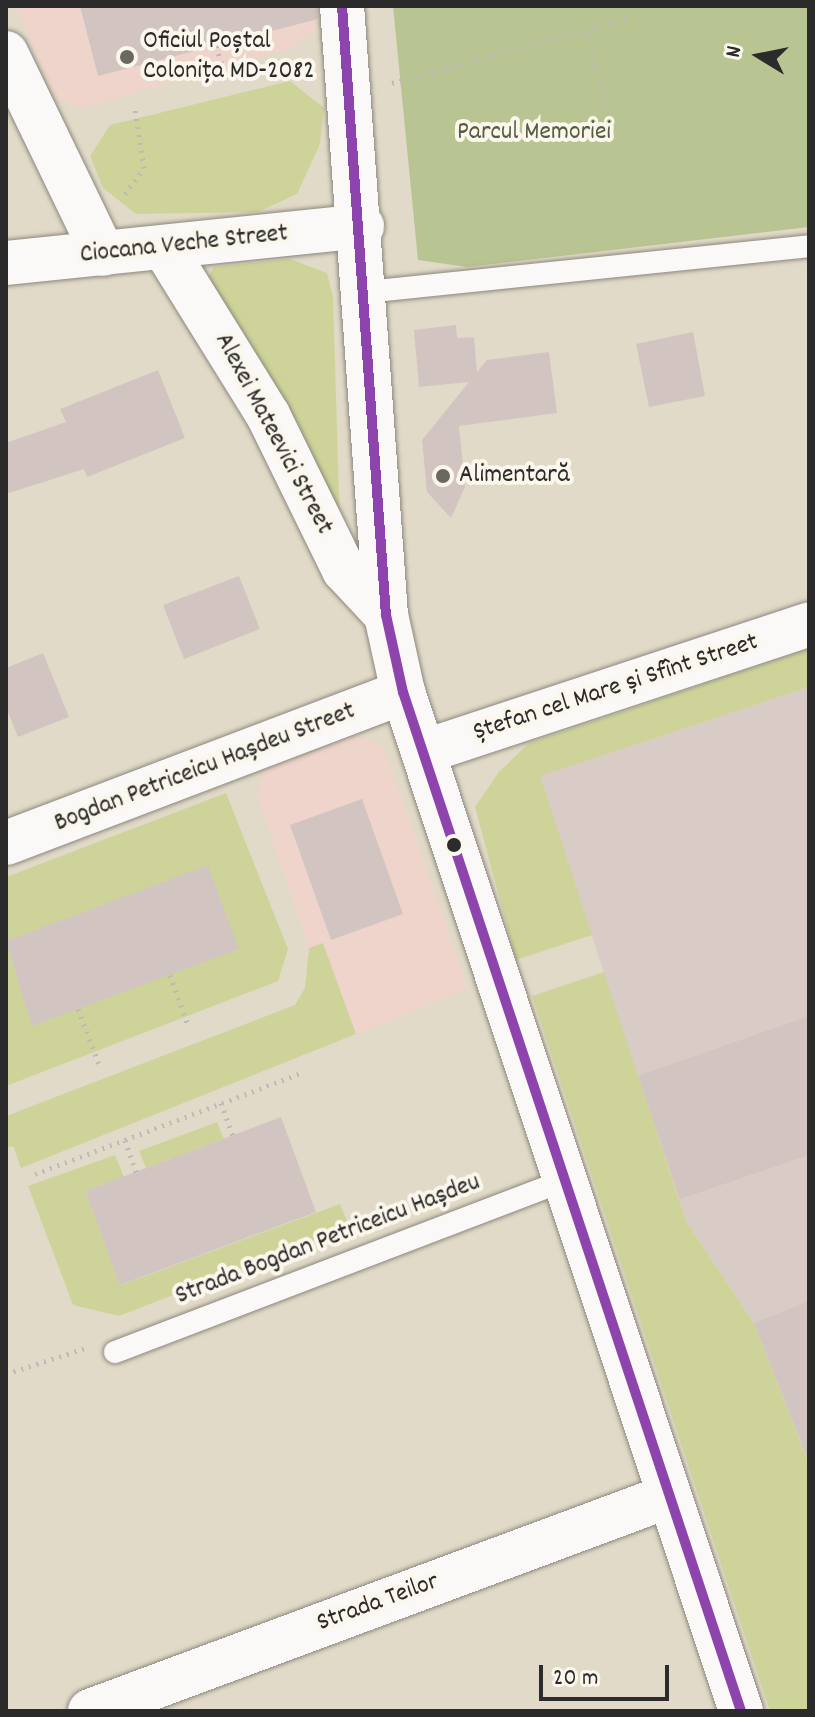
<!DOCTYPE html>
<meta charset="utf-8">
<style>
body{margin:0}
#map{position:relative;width:815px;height:1717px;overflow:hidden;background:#e2dac8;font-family:Dekko,sans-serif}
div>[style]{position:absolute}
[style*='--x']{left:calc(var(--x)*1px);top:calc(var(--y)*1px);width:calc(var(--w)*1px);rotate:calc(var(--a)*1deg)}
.built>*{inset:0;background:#eed4ca}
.industrial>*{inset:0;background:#d9cbc5}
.green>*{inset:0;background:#ced499}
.forest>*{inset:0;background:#b8c491}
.building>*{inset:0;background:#d2c5c1}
.path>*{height:5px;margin-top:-2.5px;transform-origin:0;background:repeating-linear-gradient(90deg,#bcbbb7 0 2px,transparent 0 8px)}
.roads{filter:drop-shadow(0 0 2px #8c887f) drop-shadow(0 0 2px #8c887f)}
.service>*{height:22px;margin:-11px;padding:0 11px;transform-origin:11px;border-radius:11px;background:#fbf9f7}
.minor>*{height:44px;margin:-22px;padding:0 22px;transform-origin:22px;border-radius:22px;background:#fbf9f7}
.tertiary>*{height:44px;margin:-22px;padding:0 22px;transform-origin:22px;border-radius:22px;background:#fbf9f7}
.bus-1>*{height:10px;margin:-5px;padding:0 5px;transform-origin:5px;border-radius:5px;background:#8e44ad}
.dots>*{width:22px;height:22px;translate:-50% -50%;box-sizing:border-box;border:4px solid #fbf7ec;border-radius:50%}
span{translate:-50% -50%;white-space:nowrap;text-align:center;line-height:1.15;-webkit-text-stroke:8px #fbf7ec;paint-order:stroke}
.poi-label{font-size:26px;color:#2b2b2b}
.left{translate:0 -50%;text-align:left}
.park-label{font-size:26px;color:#575c40}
.street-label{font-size:26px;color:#2b2b2b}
.frame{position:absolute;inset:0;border:8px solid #2b2b2b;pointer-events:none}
.north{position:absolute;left:719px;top:16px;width:80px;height:80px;-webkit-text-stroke:6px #fbf7ec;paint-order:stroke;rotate:280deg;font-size:22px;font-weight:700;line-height:32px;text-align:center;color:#2b2b2b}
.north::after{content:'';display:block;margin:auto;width:28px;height:36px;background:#2b2b2b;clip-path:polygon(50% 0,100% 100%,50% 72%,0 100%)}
.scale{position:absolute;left:539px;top:1665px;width:130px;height:36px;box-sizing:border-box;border:4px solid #2b2b2b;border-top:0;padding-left:10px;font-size:24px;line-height:28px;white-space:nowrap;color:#2b2b2b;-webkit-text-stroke:6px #fbf7ec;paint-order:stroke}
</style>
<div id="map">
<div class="built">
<i style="clip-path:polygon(15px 6px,313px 6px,316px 30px,294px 47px,82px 108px,57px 100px)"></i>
<i style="clip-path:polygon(351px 733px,383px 746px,468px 989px,356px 1034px,323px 944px,309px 948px,257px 796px,266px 766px)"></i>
</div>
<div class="industrial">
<i style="clip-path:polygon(809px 687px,809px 1464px,754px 1323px,686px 1221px,539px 776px)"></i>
</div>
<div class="green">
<i style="clip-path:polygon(290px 81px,324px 108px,320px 144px,297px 194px,258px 212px,136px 214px,103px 188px,90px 156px,110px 125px)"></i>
<i style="clip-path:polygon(290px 259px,327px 273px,333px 297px,340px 529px,205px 281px,214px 267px)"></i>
<i style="clip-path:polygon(809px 649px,809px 687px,540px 776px,592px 935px,516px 960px,475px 807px,498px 773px,529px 743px)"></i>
<i style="clip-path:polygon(226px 793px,288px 949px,278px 981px,6px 1086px,6px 877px)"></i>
<i style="clip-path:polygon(323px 943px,356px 1034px,21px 1168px,13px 1146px,6px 1148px,6px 1116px,295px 1005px,305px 988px,309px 948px)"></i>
<i style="clip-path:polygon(604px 972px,686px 1221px,754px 1323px,809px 1464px,809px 1711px,770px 1711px,532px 996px)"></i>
<i style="clip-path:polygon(217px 1122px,224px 1139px,146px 1168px,139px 1151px)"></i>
<i style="clip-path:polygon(115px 1155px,124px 1177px,85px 1191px,121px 1285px,340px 1204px,349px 1227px,119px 1316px,73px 1305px,28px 1186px)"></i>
</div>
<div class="forest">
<i style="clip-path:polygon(393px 6px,809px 6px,809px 227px,467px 267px,418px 260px)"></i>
</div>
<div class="building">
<i style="clip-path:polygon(80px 6px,317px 6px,318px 19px,98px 76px)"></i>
<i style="clip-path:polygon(456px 325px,457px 338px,474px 337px,477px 372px,487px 360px,549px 352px,557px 413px,459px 426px,465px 487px,451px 518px,427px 492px,422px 440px,469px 382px,419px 387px,414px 330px)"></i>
<i style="clip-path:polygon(693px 332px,705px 396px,649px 407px,636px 344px)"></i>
<i style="clip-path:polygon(158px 370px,185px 438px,87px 477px,84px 469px,6px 494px,6px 443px,66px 422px,60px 409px)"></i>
<i style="clip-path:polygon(239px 576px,260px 629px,184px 659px,163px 605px)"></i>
<i style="clip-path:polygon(43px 653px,69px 717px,18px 737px,6px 707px,6px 668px)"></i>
<i style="clip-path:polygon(362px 799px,403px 914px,331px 940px,290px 825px)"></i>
<i style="clip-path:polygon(208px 865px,239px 949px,32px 1026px,6px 941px)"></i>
<i style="clip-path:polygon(809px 1016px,809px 1155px,680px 1199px,638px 1076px)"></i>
<i style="clip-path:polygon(281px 1117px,316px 1212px,120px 1285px,85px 1191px)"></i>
<i style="clip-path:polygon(809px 1301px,809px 1457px,807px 1457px,754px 1323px)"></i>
</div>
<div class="path">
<i style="--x:587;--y:32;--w:111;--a:75.3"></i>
<i style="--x:216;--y:46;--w:39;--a:73"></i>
<i style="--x:392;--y:83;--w:244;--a:-15.2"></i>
<i style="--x:125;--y:194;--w:32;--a:-54"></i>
<i style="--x:144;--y:168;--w:59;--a:-98.8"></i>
<i style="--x:170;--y:975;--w:56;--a:70.3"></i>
<i style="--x:78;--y:1009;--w:59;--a:69.1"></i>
<i style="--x:221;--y:1103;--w:35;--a:70"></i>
<i style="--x:125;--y:1140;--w:34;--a:71"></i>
<i style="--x:35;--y:1174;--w:288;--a:-20.8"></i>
<i style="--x:6;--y:1374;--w:83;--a:-18.2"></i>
</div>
<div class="roads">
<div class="service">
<i style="--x:366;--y:292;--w:445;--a:-5.9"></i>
<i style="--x:115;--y:1352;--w:479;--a:-20.9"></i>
</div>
<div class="minor">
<i style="--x:6;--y:53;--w:223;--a:64.2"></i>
<i style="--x:165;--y:249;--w:195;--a:58.2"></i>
<i style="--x:268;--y:415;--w:173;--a:63.9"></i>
<i style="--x:344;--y:570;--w:62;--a:47"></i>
<i style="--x:6;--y:263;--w:358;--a:-5.9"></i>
<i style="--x:423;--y:752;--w:407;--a:-18.3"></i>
<i style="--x:6;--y:843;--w:425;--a:-20.8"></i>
<i style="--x:90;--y:1711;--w:614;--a:-20.38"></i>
</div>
<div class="tertiary">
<i style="--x:342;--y:6;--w:611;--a:85.87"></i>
<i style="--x:386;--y:615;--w:79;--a:77.6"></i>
<i style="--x:403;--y:692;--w:1074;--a:71.65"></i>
</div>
</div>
<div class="bus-1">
<i style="--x:342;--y:6;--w:611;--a:85.87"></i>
<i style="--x:386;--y:615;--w:79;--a:77.6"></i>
<i style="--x:403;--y:692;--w:1074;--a:71.65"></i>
</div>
<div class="dots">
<i style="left:127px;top:57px;background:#6b6862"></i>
<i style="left:443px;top:476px;background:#6b6862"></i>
<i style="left:454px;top:845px;background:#2b2b2b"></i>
</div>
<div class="poi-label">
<span class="left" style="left:143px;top:57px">Oficiul Poștal<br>Colonița MD-2082</span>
<span class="left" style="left:459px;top:476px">Alimentară</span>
</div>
<div class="park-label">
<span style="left:534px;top:133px">Parcul Memoriei</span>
</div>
<div class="street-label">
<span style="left:184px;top:245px;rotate:-6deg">Ciocana Veche Street</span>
<span style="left:273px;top:434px;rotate:62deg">Alexei Mateevici Street</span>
<span style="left:616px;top:688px;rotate:-18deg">Ștefan cel Mare și Sfînt Street</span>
<span style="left:205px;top:768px;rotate:-21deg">Bogdan Petriceicu Hașdeu Street</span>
<span style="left:328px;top:1240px;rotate:-21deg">Strada Bogdan Petriceicu Hașdeu</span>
<span style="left:378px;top:1603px;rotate:-20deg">Strada Teilor</span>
</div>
<div class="frame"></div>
<div class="north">N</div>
<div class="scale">20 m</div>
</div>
